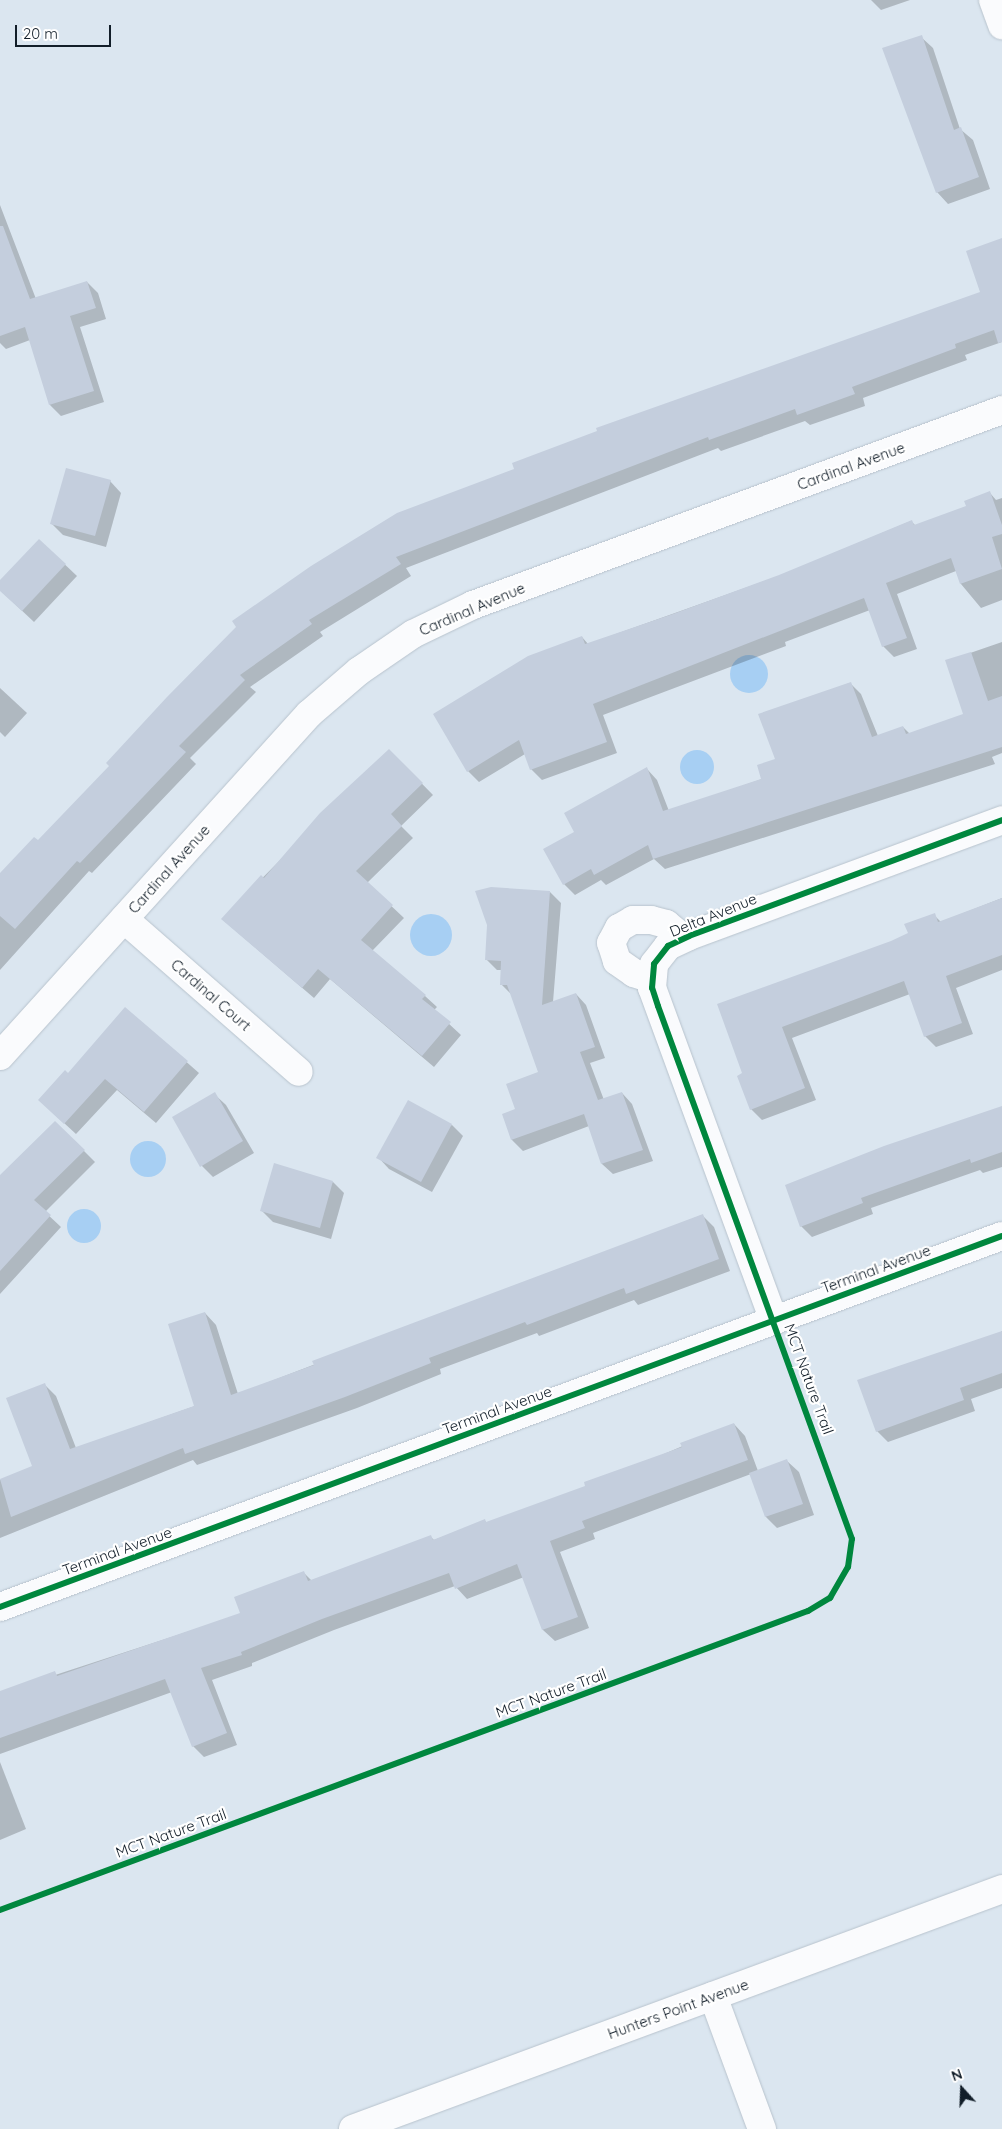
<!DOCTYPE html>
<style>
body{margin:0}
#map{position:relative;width:1002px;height:2129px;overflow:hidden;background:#dbe6f0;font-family:Quicksand,sans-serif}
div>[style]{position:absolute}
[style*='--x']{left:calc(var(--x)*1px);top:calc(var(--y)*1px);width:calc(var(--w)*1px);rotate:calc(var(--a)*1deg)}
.water>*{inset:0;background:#a7cff3}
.round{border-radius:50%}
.shadow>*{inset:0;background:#0003}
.building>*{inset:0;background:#c4cedd}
.roads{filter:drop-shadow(0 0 1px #b8c3cd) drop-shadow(0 0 1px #b8c3cd)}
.minor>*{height:28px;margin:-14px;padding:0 14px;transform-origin:14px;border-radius:14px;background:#fafbfd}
.cycleway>*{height:6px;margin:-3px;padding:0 3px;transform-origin:3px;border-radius:3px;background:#00873e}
span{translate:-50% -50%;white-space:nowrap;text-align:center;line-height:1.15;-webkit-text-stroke:4.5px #fff;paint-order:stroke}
.street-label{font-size:15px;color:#121e29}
.north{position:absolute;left:937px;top:2064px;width:50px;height:50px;-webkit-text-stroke:4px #fff;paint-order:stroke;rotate:340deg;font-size:14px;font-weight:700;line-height:20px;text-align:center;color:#121e29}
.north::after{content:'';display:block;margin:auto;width:18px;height:22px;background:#121e29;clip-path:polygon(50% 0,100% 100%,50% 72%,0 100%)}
.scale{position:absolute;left:15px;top:25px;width:96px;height:22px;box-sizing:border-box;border:2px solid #121e29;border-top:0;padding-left:6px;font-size:15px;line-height:18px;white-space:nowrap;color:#121e29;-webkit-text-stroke:4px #fff;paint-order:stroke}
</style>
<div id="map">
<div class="water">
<i class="round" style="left:730px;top:655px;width:38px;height:38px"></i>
<i class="round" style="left:680px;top:750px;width:34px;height:34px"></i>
<i class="round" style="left:410px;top:914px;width:42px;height:42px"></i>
<i class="round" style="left:130px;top:1141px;width:36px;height:36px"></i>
<i class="round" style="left:67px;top:1209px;width:34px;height:34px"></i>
</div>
<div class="shadow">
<i style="clip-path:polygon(871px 0,910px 0,881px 10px)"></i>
<i style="clip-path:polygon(921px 37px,933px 48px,960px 129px,973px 140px,990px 189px,948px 204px,937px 192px)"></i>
<i style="clip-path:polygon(0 205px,36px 299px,87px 282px,98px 293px,106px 319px,80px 327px,104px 402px,61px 416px,50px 405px,30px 340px,6px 349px,0 343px)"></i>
<i style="clip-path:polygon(1002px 240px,1002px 342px,965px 355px,967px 360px,863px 398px,865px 406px,810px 425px,805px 421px,721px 451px,718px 448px,406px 568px,411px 576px,320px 632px,323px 636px,250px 687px,256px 692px,190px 758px,196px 764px,92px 873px,89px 871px,0 970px,0 875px,38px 842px,111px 766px,238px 627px,982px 293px)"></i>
<i style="clip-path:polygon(110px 481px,121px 493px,106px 547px,63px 535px,51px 523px)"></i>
<i style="clip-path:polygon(990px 493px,996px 500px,1002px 498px,1002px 600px,981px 608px,961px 584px,956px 571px,897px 594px,917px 649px,894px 657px,883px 646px,870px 610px,785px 642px,786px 646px,603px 715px,617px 753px,542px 780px,531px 769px,525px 754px,479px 782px,468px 771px,582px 637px,588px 644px,779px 576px,911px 521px,916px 526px,968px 507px)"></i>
<i style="clip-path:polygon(39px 540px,77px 576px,34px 622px,0 590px,0 582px)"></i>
<i style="clip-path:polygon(1002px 642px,1002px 753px,992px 757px,995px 764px,665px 869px,654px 859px,606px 885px,601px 880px,575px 895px,564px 884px,576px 832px,647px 769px,657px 780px,669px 811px,762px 779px,777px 760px,759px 715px,850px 683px,861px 694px,878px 736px,903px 727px,910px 734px,965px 715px,947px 661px)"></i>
<i style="clip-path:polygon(0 688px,27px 713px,5px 737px,0 732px)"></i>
<i style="clip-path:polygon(389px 750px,433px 795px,401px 826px,413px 838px,367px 883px,404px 918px,372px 951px,425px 996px,437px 1007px,434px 1010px,461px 1035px,434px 1067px,330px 979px,314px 998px,222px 919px)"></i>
<i style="clip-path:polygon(550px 892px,561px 903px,553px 1002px,576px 994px,586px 1005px,605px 1058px,590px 1063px,604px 1100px,622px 1093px,632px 1104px,653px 1161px,613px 1174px,602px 1164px,589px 1126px,523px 1151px,512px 1140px,503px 1115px,517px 1110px,539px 1073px,512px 995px,501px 984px,502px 970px,497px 970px,486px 959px)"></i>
<i style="clip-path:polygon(1002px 898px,1002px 970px,956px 988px,973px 1034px,936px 1047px,925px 1036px,910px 994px,792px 1038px,816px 1100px,762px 1120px,751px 1109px,744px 1074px,719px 1005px,892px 942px,909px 934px,934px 915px,941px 922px)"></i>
<i style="clip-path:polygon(125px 1008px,199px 1073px,156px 1123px,117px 1090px,76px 1134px,51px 1111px,68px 1075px)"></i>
<i style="clip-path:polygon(214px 1094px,226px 1105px,254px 1153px,213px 1177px,202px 1166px)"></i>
<i style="clip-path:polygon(1002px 1107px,1002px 1167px,983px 1173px,980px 1170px,871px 1208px,873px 1214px,812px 1237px,801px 1226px)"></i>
<i style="clip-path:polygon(55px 1122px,95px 1162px,45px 1212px,61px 1227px,0 1294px,0 1180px)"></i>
<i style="clip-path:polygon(452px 1125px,463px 1136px,432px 1192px,389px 1169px,378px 1157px)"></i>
<i style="clip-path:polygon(333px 1182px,344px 1193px,331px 1239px,273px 1222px,262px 1211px)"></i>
<i style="clip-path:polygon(702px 1215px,714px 1227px,730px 1271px,638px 1305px,634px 1300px,539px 1336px,537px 1333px,440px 1369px,441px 1374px,357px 1408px,197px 1465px,193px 1460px,0 1538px,0 1480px,34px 1467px,44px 1384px,56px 1396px,76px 1448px,195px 1406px,205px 1313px,216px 1325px,238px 1394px)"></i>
<i style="clip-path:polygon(1002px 1331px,1002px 1388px,971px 1399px,975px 1411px,888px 1442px,877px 1431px)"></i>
<i style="clip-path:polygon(734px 1424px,745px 1436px,758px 1471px,787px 1461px,799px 1472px,814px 1515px,777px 1528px,766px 1517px,751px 1474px,593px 1533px,595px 1539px,560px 1552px,589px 1628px,555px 1641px,543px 1630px,524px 1577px,467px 1599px,455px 1586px,334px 1630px,252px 1663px,252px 1666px,212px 1680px,237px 1745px,204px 1757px,193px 1746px,172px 1692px,0 1754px,0 1693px,242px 1614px,304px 1573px,312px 1581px,431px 1537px,434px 1540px,485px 1521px,487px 1523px,587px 1487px)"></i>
<i style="clip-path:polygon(0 1762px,26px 1829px,0 1840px)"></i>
</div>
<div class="building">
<i style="clip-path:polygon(922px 35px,954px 130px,961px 127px,979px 177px,936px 193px,882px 48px)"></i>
<i style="clip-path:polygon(0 226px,3px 226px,30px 299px,87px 281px,96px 308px,70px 316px,94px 391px,49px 405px,25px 327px,0 336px)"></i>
<i style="clip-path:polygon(1002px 238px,1002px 342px,998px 343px,994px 330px,955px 344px,956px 348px,852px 387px,855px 394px,797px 415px,795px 409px,709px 440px,708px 437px,396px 557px,401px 564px,309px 620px,312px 624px,240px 675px,245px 680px,179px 746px,186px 752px,80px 863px,77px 861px,15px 929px,0 916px,0 873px,34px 837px,38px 840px,109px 766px,106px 763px,167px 697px,236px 627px,232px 621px,311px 566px,397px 513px,514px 469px,512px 463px,597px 431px,596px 428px,980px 292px,966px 251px)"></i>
<i style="clip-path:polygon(66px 468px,111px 480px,95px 536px,50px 524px)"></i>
<i style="clip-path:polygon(990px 491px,1002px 525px,1002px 534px,992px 537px,1002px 569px,960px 584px,951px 558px,886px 583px,907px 638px,882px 647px,864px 598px,593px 704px,607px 742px,530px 770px,519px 740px,467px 772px,433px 714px,528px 656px,582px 636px,585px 644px,673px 614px,779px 575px,912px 520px,914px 525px,966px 506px,964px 501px)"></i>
<i style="clip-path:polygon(39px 539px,66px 564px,22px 611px,0 591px,0 580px)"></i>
<i style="clip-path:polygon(971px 652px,988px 701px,1002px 696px,1002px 747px,653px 859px,648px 845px,594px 875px,591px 869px,563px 885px,543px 849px,574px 832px,564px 813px,647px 767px,663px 811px,761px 779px,757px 765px,775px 759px,758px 714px,851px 682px,872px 737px,903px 726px,906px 734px,963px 714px,945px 660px)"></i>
<i style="clip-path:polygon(389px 749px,423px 783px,391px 814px,402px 826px,356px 871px,393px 905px,361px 940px,426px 995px,422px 999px,451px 1022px,422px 1056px,318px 969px,302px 988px,221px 919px,261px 875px,264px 878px,320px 813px)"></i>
<i style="clip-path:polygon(491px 887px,550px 891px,542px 1005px,576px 993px,595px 1047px,580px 1052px,598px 1100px,622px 1092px,643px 1150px,601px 1164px,584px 1114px,511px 1140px,502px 1114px,515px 1109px,506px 1084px,538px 1072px,507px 985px,500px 985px,501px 961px,485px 960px,487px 925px,475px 891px)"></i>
<i style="clip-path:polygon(1002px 898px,1002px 955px,946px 976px,962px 1023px,924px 1037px,904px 981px,782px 1027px,805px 1088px,750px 1110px,737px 1076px,742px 1073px,717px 1004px,891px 941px,908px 933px,904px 924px,935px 913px,938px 922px)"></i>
<i style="clip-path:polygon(125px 1007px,188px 1061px,144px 1112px,105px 1079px,64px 1124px,38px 1100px,65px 1070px,68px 1073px)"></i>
<i style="clip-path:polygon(215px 1092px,243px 1141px,200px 1167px,172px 1117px)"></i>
<i style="clip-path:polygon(408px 1100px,452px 1124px,421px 1182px,376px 1158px)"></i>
<i style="clip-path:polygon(1002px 1106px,1002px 1152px,971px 1163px,970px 1159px,861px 1198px,863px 1203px,800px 1227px,785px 1185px,884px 1146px)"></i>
<i style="clip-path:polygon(55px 1121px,85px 1150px,34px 1200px,51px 1215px,0 1271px,0 1175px)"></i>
<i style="clip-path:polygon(274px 1163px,333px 1181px,320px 1228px,260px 1211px)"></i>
<i style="clip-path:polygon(703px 1214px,719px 1259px,626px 1294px,624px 1288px,527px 1325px,525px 1322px,429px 1358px,431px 1363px,345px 1397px,185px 1454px,183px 1448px,11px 1517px,0 1479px,32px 1466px,6px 1398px,45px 1383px,70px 1449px,194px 1406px,168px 1324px,205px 1312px,231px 1395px,314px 1365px,312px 1361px)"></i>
<i style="clip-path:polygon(1002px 1331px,1002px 1373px,960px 1388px,964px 1400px,876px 1432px,857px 1380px)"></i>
<i style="clip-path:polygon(734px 1423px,748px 1460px,582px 1521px,585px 1528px,550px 1541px,578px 1617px,542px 1630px,517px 1564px,455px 1589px,449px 1573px,322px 1619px,241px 1652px,242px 1655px,201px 1668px,227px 1733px,192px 1747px,165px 1679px,0 1738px,0 1691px,55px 1671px,57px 1676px,240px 1613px,234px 1597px,304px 1571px,308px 1581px,431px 1535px,433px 1540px,485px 1519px,486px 1522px,585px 1486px,584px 1482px,682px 1447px,680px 1443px)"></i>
<i style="clip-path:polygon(787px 1459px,803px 1504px,765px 1517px,749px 1473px)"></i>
</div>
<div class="roads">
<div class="minor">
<i style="--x:993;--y:0;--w:27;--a:70"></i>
<i style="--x:124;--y:919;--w:232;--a:41.2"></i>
<i style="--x:652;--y:979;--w:19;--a:-162"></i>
<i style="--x:634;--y:973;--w:21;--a:-145"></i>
<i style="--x:617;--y:961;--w:19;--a:-108"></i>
<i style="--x:611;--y:943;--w:17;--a:-62"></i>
<i style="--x:619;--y:928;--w:16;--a:-30"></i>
<i style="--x:633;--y:920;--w:18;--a:0"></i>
<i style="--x:651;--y:920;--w:16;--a:15"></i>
<i style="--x:666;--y:924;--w:22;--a:39"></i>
<i style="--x:0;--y:1056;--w:461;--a:-47.9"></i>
<i style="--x:309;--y:714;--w:66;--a:-40.7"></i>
<i style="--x:359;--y:671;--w:65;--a:-34.4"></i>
<i style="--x:413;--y:634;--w:67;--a:-25.8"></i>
<i style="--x:473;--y:605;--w:564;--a:-20.23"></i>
<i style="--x:774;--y:1321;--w:355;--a:-110.1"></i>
<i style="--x:652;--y:988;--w:24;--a:-85"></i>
<i style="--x:654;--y:964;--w:23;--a:-52"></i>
<i style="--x:668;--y:946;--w:23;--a:-25"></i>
<i style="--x:689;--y:936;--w:334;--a:-20.3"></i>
<i style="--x:0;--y:1607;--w:1068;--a:-20.32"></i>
<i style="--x:713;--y:1996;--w:142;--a:69.8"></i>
<i style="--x:353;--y:2129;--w:692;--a:-20.29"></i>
</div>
</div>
<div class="cycleway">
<i style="--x:0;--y:1607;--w:1068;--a:-20.32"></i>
<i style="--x:0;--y:1910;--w:862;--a:-20.31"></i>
<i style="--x:808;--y:1611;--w:26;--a:-31"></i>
<i style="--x:830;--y:1598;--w:36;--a:-60"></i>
<i style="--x:848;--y:1567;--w:28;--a:-82"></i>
<i style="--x:852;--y:1539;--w:567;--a:-110"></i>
<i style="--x:658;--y:1006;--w:19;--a:-108"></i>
<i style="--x:652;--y:988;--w:24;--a:-85"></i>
<i style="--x:654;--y:964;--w:23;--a:-52"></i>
<i style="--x:668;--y:946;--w:23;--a:-25"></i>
<i style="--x:689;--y:936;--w:334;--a:-20.3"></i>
</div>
<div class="street-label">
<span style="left:851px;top:466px;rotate:-20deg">Cardinal Avenue</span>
<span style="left:472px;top:609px;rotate:-23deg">Cardinal Avenue</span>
<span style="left:169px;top:869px;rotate:-48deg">Cardinal Avenue</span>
<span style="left:713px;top:915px;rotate:-22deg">Delta Avenue</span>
<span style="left:211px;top:995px;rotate:41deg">Cardinal Court</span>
<span style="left:876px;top:1269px;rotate:-20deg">Terminal Avenue</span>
<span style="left:809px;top:1379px;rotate:70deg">MCT Nature Trail</span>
<span style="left:497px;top:1410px;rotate:-20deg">Terminal Avenue</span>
<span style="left:117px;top:1551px;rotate:-20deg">Terminal Avenue</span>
<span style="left:551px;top:1693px;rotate:-20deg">MCT Nature Trail</span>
<span style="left:171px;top:1833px;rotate:-20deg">MCT Nature Trail</span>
<span style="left:678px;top:2009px;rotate:-20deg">Hunters Point Avenue</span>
</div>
<div class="north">N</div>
<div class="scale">20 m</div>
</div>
